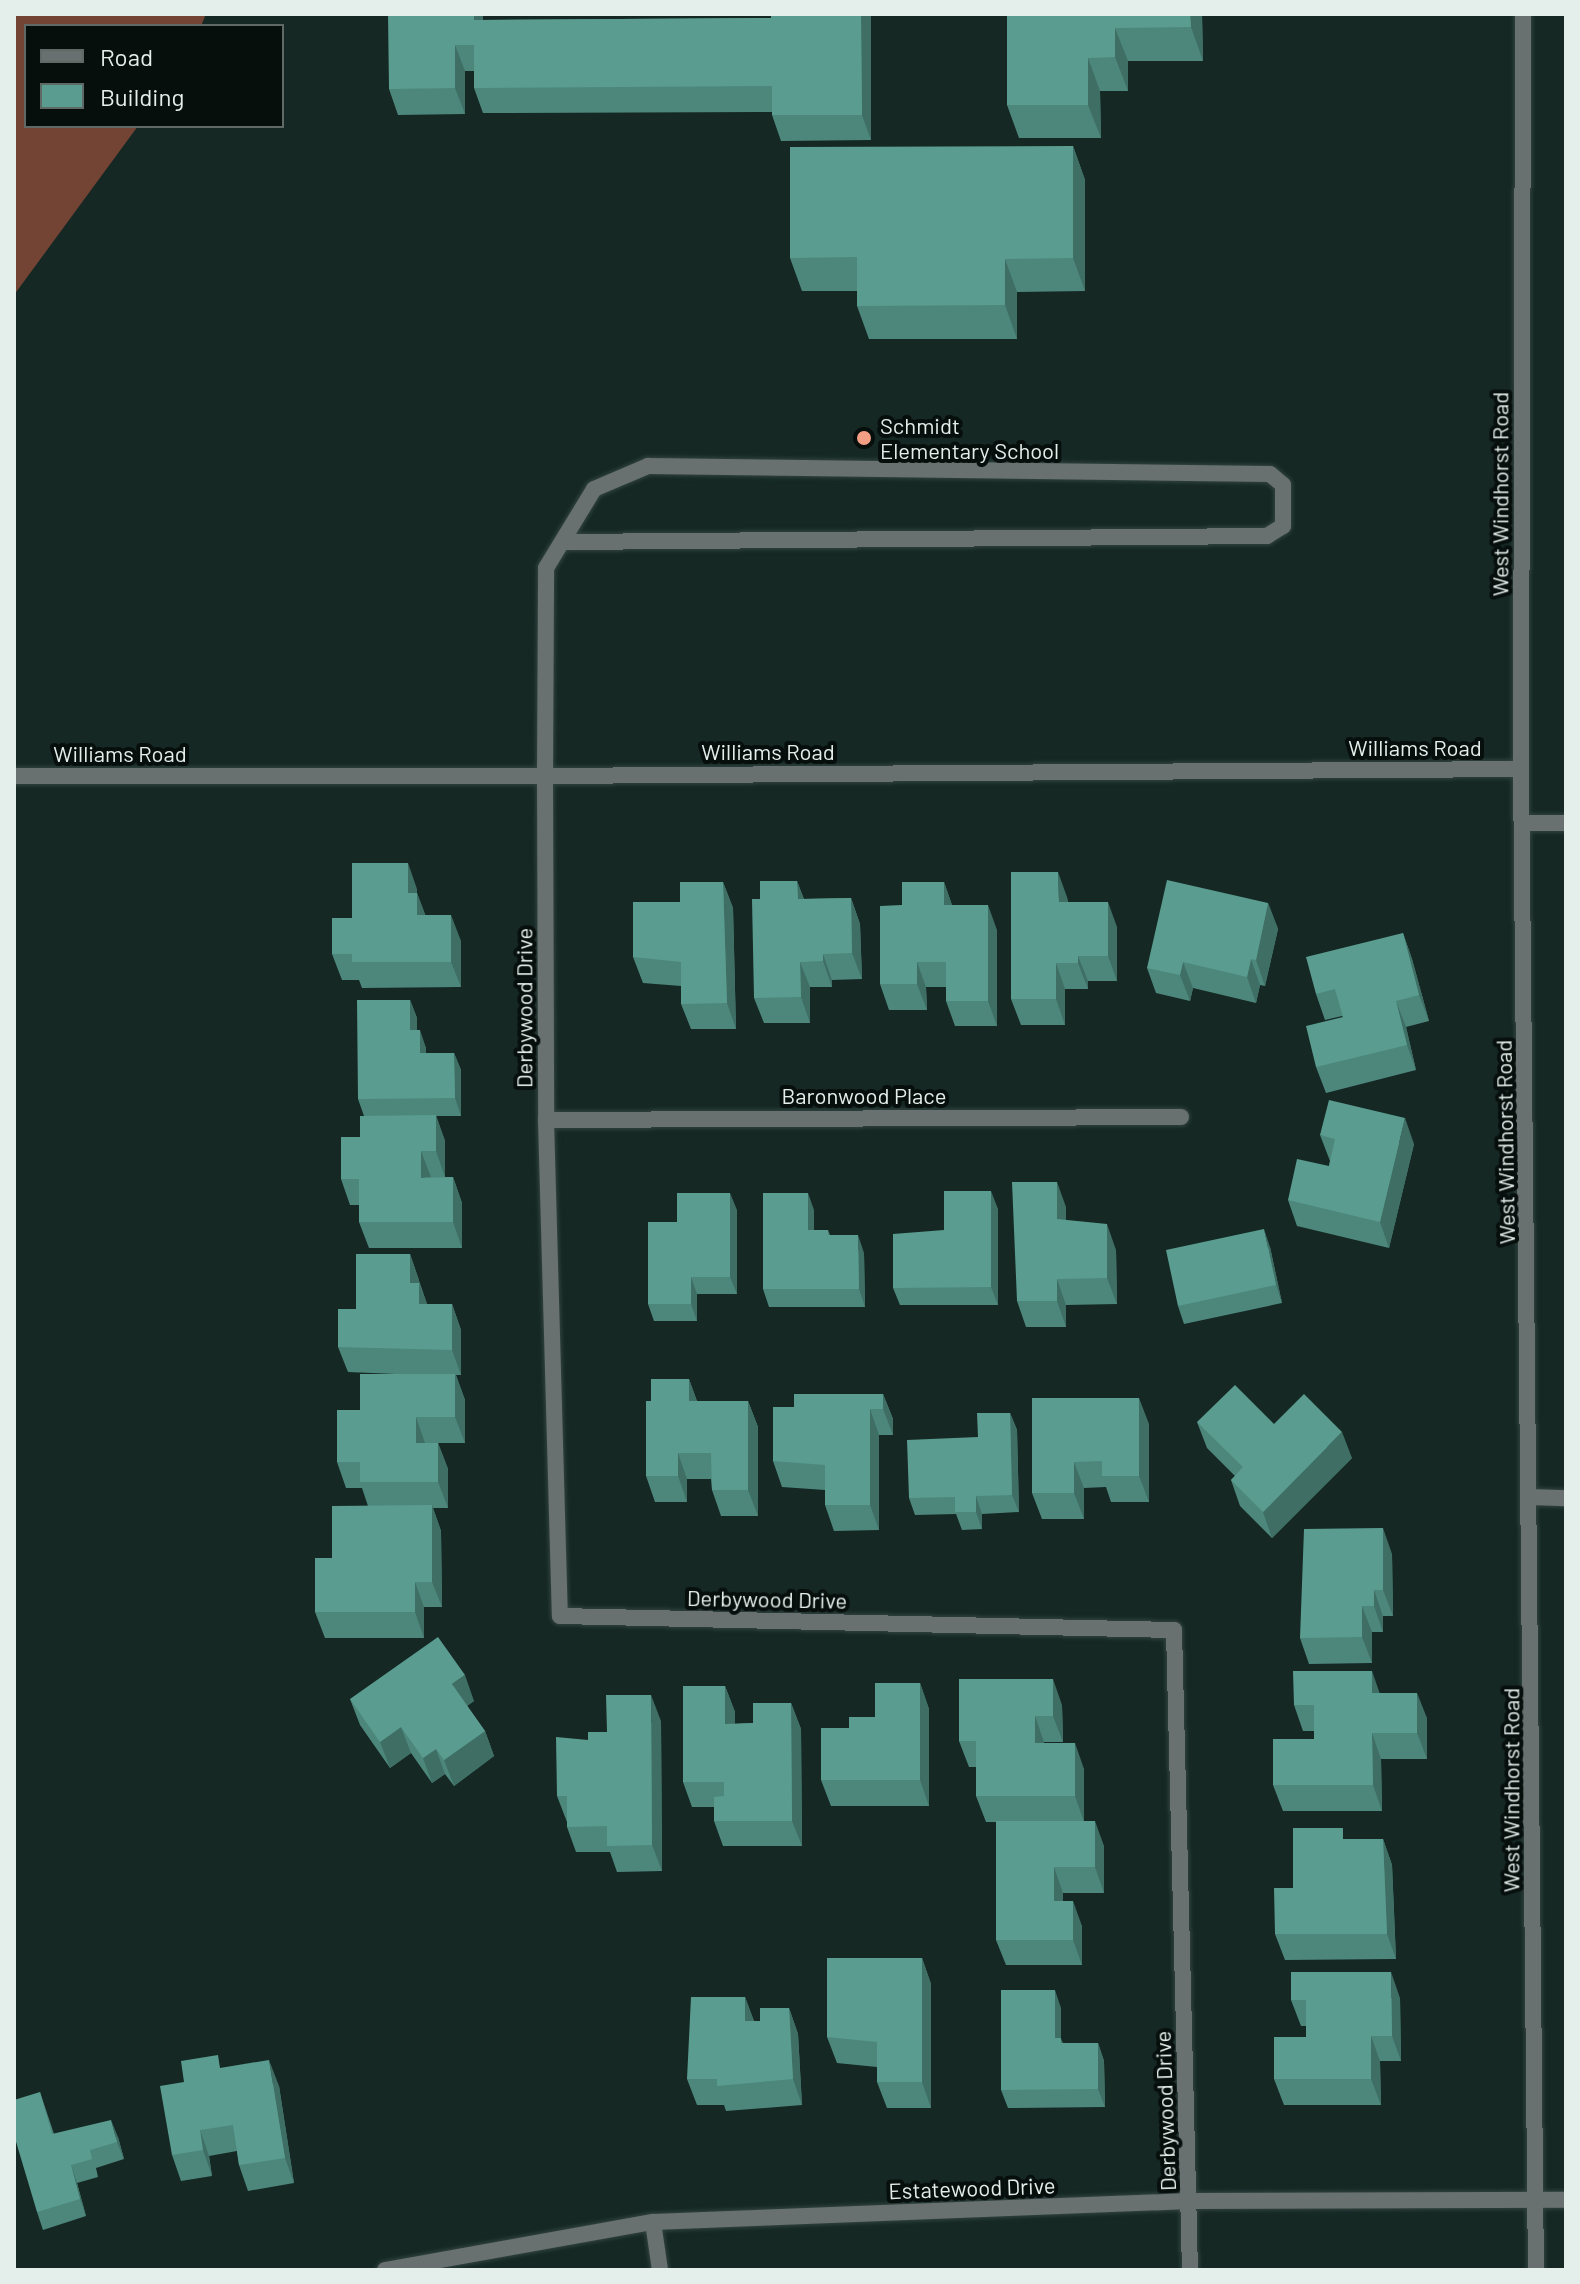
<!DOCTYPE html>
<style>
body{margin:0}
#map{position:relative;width:1580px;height:2284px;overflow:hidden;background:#152824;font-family:Barlow,sans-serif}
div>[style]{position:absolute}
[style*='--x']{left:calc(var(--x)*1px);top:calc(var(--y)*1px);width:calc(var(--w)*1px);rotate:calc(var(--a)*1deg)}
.forest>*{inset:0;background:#734334}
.roads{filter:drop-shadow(0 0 2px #324440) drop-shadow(0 0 2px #324440)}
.service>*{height:16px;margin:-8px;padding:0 8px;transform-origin:8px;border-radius:8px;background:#68716f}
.minor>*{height:16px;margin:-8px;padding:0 8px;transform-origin:8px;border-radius:8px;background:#68716f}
.tertiary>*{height:16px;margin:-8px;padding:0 8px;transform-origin:8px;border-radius:8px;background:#68716f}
.wall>*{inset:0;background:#4d877c}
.shaded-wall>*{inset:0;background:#3f6e65}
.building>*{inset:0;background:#5a9d90}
.dots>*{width:22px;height:22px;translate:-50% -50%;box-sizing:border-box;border:4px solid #070f0d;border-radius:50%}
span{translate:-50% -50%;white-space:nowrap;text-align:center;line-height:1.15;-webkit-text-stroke:8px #070f0d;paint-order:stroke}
.poi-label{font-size:22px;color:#e4efec}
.left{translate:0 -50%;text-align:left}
.street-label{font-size:22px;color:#e4efec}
.frame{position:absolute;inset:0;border:16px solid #e4efec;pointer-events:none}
.legend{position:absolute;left:24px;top:24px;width:260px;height:104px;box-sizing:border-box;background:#070f0d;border:2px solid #5f6966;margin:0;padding:10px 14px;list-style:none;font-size:24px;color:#e4efec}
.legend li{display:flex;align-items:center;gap:16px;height:40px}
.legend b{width:40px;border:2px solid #5f6966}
</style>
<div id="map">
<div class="forest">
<i style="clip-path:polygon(14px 14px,206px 14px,201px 26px,26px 26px,26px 126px,138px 126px,14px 295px)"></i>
</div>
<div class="roads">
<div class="service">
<i style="--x:545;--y:776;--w:208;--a:-89.7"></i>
<i style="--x:546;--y:568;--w:92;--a:-58.7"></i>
<i style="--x:594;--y:489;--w:59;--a:-23.1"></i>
<i style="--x:648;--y:466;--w:622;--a:0.74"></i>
<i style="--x:1270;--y:474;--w:17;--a:40"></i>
<i style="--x:1283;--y:485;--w:41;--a:90"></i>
<i style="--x:1283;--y:526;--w:19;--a:148"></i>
<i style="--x:1267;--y:536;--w:702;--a:179.51"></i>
</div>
<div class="minor">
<i style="--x:1521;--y:769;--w:755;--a:-89.85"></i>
<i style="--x:14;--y:776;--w:531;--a:0"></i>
<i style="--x:545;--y:776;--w:344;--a:89.8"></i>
<i style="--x:546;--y:1120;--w:496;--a:88.4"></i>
<i style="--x:560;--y:1616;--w:614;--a:1.31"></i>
<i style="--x:1174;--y:1630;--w:640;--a:88.57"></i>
<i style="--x:1523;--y:823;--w:43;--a:0"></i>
<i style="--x:546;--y:1120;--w:635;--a:-0.27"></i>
<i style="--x:1531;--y:1497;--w:35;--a:2"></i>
<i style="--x:653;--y:2222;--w:49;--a:81.7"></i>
<i style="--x:385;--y:2270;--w:272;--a:-10.2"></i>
<i style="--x:653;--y:2222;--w:536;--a:-2.24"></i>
<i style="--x:1189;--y:2201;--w:377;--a:-0.2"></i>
</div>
<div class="tertiary">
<i style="--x:545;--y:776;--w:976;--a:-0.41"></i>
<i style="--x:1521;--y:769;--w:1501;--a:89.43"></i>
</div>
</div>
<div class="wall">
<i style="clip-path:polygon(483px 14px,483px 20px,771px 18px,771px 14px,871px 14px,871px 140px,781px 141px,772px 115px,772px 112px,483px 113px,474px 88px,474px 71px,465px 71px,465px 114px,398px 115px,389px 89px)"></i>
<i style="clip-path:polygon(1007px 14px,1202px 14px,1203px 61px,1128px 61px,1128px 91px,1100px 91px,1101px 138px,1019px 138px,1007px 105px)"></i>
<i style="clip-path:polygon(1073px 146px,1085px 180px,1085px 291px,1017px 292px,1017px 339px,869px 339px,857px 306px,857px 291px,802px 291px,790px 258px)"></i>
<i style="clip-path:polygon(797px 881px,804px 899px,851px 898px,860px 924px,862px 979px,832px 980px,832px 987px,810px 987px,810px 1023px,764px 1023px,754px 998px,760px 899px)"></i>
<i style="clip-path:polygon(723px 882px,733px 908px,736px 1029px,691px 1029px,681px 1004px,681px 986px,643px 983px,633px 957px,680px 902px)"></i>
<i style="clip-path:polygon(944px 882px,952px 905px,997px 930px,997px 1026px,955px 1026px,946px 1001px,946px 987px,926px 987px,927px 1010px,889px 1010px,880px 984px,902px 905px)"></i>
<i style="clip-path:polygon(417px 889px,417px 893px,425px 915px,461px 941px,461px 987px,362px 988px,359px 980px,342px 980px,332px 954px,352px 918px)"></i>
<i style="clip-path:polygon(1067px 897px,1068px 902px,1117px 927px,1117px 981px,1088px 981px,1088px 989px,1065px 989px,1065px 1025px,1021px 1025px,1011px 999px)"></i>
<i style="clip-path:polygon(1268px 903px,1278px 929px,1265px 986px,1260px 985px,1256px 1003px,1193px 988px,1190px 1001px,1156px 993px,1147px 968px)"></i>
<i style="clip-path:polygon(1403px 933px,1412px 959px,1429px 1021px,1406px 1027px,1416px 1070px,1326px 1093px,1316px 1067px,1343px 1017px,1342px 1016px,1325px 1020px,1316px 994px)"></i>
<i style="clip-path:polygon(410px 1000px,417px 1018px,417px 1030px,426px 1048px,426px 1053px,454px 1053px,461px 1070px,461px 1116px,436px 1116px,445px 1141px,445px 1177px,431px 1177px,453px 1177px,462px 1203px,462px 1248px,369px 1248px,359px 1222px,359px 1205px,350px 1205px,341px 1179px,360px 1137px,364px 1116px,358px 1099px)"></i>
<i style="clip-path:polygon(1320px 1135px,1414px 1144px,1389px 1248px,1297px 1226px,1288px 1200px,1329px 1166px,1330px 1161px)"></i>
<i style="clip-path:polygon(1066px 1207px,1066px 1220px,1116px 1250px,1117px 1304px,1066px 1305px,1066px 1327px,1026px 1327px,1017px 1301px)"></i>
<i style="clip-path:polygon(998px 1209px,998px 1305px,900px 1305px,893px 1288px)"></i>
<i style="clip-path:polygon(737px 1210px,737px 1294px,697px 1294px,697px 1321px,654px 1321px,648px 1304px)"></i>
<i style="clip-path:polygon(814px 1210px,814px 1230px,828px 1230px,830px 1235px,864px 1253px,865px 1307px,769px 1307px,763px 1289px)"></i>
<i style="clip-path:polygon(1270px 1247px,1282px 1303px,1184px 1324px,1178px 1306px)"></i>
<i style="clip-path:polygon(410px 1254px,427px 1304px,452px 1304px,461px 1330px,461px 1375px,456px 1375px,465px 1400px,465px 1443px,425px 1443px,438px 1443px,448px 1469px,448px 1508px,433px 1508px,441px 1531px,442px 1607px,424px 1607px,424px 1638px,325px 1638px,315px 1612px,332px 1558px,368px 1506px,362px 1488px,346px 1488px,337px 1462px,360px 1410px,395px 1374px,348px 1372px,338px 1347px,356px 1309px)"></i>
<i style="clip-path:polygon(689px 1379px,697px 1401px,748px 1401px,758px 1427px,758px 1516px,721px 1516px,712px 1490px,711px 1479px,687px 1479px,687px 1502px,655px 1502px,646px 1476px,651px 1401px)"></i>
<i style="clip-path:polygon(883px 1394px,893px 1419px,893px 1435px,879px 1435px,879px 1530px,834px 1531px,825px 1505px,825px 1490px,782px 1487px,773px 1461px,794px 1407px)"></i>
<i style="clip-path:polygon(1032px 1398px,1149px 1424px,1149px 1502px,1111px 1502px,1106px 1487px,1084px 1488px,1084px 1519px,1042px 1519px,1032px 1493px)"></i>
<i style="clip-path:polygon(1010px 1413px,1017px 1430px,1019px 1512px,982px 1514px,982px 1529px,962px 1530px,956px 1514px,915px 1515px,909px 1498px,978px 1437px)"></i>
<i style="clip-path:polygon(1197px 1422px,1274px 1424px,1352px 1458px,1272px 1538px,1240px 1506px,1231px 1480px,1235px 1476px,1207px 1448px)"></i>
<i style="clip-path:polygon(1392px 1554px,1393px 1616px,1383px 1616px,1383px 1632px,1372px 1632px,1372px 1663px,1309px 1664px,1300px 1638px)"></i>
<i style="clip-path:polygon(920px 1683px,929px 1709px,929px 1806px,831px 1806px,821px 1780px,849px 1728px,875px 1717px)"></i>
<i style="clip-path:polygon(725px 1686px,735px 1712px,735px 1724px,753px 1723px,791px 1703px,801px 1729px,802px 1846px,723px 1846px,714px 1821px,714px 1807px,692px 1807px,683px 1782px)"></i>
<i style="clip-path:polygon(1380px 1693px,1427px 1718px,1427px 1759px,1381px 1759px,1382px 1811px,1283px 1811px,1273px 1785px,1314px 1739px,1314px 1731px,1303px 1731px,1294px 1705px)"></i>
<i style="clip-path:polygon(350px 1699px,474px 1701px,467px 1706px,485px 1731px,494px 1756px,454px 1786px,445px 1774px,432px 1783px,411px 1753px,390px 1768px,360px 1725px)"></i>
<i style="clip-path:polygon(1062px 1705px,1063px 1742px,1044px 1742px,1044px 1743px,1084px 1769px,1084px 1821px,1104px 1846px,1104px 1893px,1063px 1893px,1063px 1901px,1082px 1926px,1082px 1965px,1006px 1965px,996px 1940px,996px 1822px,986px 1822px,976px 1796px,976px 1767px,969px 1767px,959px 1741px)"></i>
<i style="clip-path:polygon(661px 1721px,662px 1871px,617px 1872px,610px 1852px,576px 1852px,567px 1827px,567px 1822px,557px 1796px,588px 1740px,607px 1732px)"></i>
<i style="clip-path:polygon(1347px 1839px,1383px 1839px,1392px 1865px,1396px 1959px,1285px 1960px,1275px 1934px,1293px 1888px)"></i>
<i style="clip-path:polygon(922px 1958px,931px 1984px,931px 2108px,887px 2108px,877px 2082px,877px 2067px,837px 2063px,827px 2037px)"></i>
<i style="clip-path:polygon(745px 1997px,754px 2021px,760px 2021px,789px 2008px,798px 2034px,802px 2105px,726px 2111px,724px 2105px,697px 2105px,687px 2079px)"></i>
<i style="clip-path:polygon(1400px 1998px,1401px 2061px,1380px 2061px,1381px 2105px,1284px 2105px,1274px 2079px,1306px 2037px,1306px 2026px,1301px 2026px,1291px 2000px)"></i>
<i style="clip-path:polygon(1061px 2008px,1061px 2039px,1063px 2043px,1098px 2043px,1104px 2061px,1105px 2107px,1008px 2108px,1001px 2090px)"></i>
<i style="clip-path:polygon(222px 2068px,279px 2086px,294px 2183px,248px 2191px,239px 2165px,237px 2151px,209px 2156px,212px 2176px,181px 2181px,172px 2155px,184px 2082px)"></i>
<i style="clip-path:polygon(40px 2092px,54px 2134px,118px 2137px,124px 2159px,96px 2168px,98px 2177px,77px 2183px,86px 2216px,43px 2230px,37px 2212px)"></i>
</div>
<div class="shaded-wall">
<i style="clip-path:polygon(474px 14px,483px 14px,483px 46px,474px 20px)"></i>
<i style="clip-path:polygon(861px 14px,871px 14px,871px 140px,862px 115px)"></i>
<i style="clip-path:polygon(1190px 14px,1202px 14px,1203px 61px,1191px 27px)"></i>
<i style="clip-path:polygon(1115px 28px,1128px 61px,1128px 91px,1115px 57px)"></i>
<i style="clip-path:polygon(455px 45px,465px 71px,465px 114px,455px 88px)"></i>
<i style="clip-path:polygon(1088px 58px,1100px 91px,1101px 138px,1088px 105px)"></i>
<i style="clip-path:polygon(1073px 146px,1085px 180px,1085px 291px,1073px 258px)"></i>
<i style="clip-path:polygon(1005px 259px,1017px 292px,1017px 339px,1005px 305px)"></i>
<i style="clip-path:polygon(408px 863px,417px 889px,417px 919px,408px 893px)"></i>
<i style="clip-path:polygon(1058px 872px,1067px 897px,1068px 927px,1059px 902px)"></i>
<i style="clip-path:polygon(797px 881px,806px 906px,798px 899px)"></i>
<i style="clip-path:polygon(723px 882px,733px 908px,736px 1029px,727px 1003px)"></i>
<i style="clip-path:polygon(944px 882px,953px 908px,944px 905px)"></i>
<i style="clip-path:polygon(417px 893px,427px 919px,417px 915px)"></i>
<i style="clip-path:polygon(851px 898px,860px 924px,862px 979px,852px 953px)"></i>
<i style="clip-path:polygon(1108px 902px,1117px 927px,1117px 981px,1108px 956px)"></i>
<i style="clip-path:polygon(1268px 903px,1278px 929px,1265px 986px,1256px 960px)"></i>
<i style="clip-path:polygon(988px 905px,997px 930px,997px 1026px,988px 1001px)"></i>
<i style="clip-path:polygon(451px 915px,461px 941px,461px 987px,451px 962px)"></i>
<i style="clip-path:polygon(1403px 933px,1412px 959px,1429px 1021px,1419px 995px)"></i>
<i style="clip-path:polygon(823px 954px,832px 980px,832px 987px,823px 961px)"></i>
<i style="clip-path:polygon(1078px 956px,1088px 981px,1088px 989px,1078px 963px)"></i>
<i style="clip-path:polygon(1251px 959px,1260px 985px,1256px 1003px,1247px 977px)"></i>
<i style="clip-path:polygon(800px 962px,810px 987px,810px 1023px,801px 997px)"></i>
<i style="clip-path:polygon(917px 962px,926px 987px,927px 1010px,917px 984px)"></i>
<i style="clip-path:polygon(1183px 962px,1193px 988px,1190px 1001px,1180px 975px)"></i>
<i style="clip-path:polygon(1056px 963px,1065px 989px,1065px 1025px,1056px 999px)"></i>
<i style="clip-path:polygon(410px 1000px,417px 1018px,417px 1048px,410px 1030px)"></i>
<i style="clip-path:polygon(1396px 1001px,1406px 1027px,1416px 1070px,1407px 1045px)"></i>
<i style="clip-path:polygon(420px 1030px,426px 1048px,426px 1070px,420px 1053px)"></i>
<i style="clip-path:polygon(454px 1053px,461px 1070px,461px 1116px,455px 1098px)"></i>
<i style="clip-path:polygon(436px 1115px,445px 1141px,445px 1177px,436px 1151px)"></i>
<i style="clip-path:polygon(1405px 1118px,1414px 1144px,1389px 1248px,1380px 1222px)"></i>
<i style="clip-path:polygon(421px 1151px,431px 1177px,421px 1178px)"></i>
<i style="clip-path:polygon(453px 1177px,462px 1203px,462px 1248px,453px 1222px)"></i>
<i style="clip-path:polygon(1057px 1182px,1066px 1207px,1066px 1245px,1057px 1219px)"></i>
<i style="clip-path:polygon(991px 1191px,998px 1209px,998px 1305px,991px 1287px)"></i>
<i style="clip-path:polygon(730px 1193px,737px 1210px,737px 1294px,730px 1277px)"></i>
<i style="clip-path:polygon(808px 1193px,814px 1210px,814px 1248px,808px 1230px)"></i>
<i style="clip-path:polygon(1107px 1224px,1116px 1250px,1117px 1304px,1107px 1278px)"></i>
<i style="clip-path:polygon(1264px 1229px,1270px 1247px,1282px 1303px,1276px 1285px)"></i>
<i style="clip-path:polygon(858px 1235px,864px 1253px,865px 1307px,859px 1289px)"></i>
<i style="clip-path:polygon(410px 1254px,419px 1280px,419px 1309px,410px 1283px)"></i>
<i style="clip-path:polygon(691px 1277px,697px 1294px,697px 1321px,691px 1304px)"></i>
<i style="clip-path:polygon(1057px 1279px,1066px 1305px,1066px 1327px,1057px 1301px)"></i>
<i style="clip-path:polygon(419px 1283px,429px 1309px,419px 1304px)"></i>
<i style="clip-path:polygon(452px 1304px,461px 1330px,461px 1375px,452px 1350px)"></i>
<i style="clip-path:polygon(455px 1374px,465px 1400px,465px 1443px,455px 1417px)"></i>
<i style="clip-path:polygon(689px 1379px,698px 1405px,689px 1401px)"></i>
<i style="clip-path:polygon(883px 1394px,893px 1419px,893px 1435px,883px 1409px)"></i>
<i style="clip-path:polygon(1139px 1398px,1149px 1424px,1149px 1502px,1139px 1476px)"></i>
<i style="clip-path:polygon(748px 1401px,758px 1427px,758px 1516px,748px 1490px)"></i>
<i style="clip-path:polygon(870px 1409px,879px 1435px,879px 1530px,870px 1505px)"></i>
<i style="clip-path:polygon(1010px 1413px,1017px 1430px,1019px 1512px,1012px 1495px)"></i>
<i style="clip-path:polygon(416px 1417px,425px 1443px,416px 1443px)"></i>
<i style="clip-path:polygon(1342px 1432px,1352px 1458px,1272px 1538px,1263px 1512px)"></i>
<i style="clip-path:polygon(438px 1443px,448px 1469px,448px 1508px,438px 1482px)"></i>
<i style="clip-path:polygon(678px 1453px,687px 1479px,687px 1502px,678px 1476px)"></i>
<i style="clip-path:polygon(1074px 1462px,1084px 1488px,1084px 1519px,1074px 1493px)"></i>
<i style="clip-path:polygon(976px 1496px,982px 1514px,982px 1529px,976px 1512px)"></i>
<i style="clip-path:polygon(432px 1505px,441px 1531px,442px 1607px,432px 1582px)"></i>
<i style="clip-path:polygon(1383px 1528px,1392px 1554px,1393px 1616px,1383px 1590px)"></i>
<i style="clip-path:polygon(415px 1582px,424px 1607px,424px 1638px,415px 1612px)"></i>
<i style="clip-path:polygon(1374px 1590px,1383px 1616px,1383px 1632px,1374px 1606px)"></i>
<i style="clip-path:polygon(1362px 1606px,1372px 1632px,1372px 1663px,1362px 1637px)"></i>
<i style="clip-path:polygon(1372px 1671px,1381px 1697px,1372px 1693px)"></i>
<i style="clip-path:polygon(465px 1675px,474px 1701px,461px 1710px,452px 1684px)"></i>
<i style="clip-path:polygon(1053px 1679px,1062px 1705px,1063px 1742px,1053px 1716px)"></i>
<i style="clip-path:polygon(920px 1683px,929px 1709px,929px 1806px,920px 1780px)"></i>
<i style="clip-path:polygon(725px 1686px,735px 1712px,735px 1750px,725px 1724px)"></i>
<i style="clip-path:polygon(1417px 1693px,1427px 1718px,1427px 1759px,1417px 1733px)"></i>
<i style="clip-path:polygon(651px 1695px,661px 1721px,662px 1871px,652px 1845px)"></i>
<i style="clip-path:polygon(791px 1703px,801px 1729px,802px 1846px,792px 1821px)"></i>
<i style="clip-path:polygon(1035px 1716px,1044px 1742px,1044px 1769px,1035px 1743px)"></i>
<i style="clip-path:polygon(401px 1727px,411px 1753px,390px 1768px,380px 1742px)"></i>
<i style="clip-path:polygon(485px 1731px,494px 1756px,454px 1786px,444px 1760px)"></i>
<i style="clip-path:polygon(1372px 1733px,1381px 1759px,1382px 1811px,1373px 1785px)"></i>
<i style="clip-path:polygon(1075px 1743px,1084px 1769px,1084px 1822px,1075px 1796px)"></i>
<i style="clip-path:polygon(436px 1749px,445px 1774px,432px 1783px,423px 1758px)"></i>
<i style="clip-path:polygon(1095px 1821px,1104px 1846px,1104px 1893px,1095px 1867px)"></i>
<i style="clip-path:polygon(1383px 1839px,1392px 1865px,1396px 1959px,1387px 1934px)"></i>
<i style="clip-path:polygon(1054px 1867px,1063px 1893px,1063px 1926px,1054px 1901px)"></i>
<i style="clip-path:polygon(1073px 1901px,1082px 1926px,1082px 1965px,1073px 1940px)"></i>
<i style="clip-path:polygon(922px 1958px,931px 1984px,931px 2108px,922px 2082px)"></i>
<i style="clip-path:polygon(1391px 1972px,1400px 1998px,1401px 2061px,1392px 2036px)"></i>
<i style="clip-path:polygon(1055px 1990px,1061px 2008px,1061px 2039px,1067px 2055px,1055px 2038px)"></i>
<i style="clip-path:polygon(745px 1997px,754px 2022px,745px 2021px)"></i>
<i style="clip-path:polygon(789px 2008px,798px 2034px,802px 2105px,793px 2079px)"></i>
<i style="clip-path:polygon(1371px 2036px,1380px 2061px,1381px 2105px,1371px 2079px)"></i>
<i style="clip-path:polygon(1098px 2043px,1104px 2061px,1105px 2107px,1098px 2089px)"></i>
<i style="clip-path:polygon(269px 2060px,279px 2086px,294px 2183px,285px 2158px)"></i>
<i style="clip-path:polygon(111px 2120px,118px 2137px,124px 2159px,117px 2142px)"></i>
<i style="clip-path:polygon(200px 2130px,209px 2156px,212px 2176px,203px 2150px)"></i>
<i style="clip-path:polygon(71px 2165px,77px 2183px,86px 2216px,80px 2199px)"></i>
</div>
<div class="building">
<i style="clip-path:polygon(388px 14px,474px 14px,474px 20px,771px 18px,771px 14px,861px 14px,862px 115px,772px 115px,772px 86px,474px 88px,474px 45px,455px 45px,455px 88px,389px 89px)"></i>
<i style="clip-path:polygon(1007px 14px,1190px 14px,1191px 27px,1115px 28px,1115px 57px,1088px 58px,1088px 105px,1007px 105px)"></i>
<i style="clip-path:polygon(1073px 146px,1073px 258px,1005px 259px,1005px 305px,857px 306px,857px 257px,790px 258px,790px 147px)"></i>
<i style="clip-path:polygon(352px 863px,408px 863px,408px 893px,417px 893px,417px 915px,451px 915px,451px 962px,352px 962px,352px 954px,332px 954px,332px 918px,352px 918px)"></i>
<i style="clip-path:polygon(1011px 872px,1058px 872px,1059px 902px,1108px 902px,1108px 956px,1078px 956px,1078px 963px,1056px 963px,1056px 999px,1011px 999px)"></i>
<i style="clip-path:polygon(1167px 880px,1268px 903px,1256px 960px,1251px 959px,1247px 977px,1183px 962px,1180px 975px,1147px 968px)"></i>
<i style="clip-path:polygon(760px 881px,797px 881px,798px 899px,851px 898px,852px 953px,823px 954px,823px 961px,800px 962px,801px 997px,754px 998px,752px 899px,760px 899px)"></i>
<i style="clip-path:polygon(680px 882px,723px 882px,727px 1003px,681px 1004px,681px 962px,633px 957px,633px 902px,680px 902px)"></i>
<i style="clip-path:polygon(902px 882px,944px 882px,944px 905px,988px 905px,988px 1001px,946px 1001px,946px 962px,917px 962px,917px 984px,880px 984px,880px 906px,902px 905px)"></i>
<i style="clip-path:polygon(1403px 933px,1419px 995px,1396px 1001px,1407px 1045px,1316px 1067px,1306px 1026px,1343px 1017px,1335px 989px,1316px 994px,1306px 957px)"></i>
<i style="clip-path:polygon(357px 1000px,410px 1000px,410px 1030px,420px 1030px,420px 1053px,454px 1053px,455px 1098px,358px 1099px)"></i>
<i style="clip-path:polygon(1329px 1100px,1405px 1118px,1380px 1222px,1288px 1200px,1297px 1159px,1329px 1166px,1335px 1139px,1320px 1135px)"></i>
<i style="clip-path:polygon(436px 1115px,436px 1151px,421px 1151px,421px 1178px,453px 1177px,453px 1222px,359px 1222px,359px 1179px,341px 1179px,341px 1137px,360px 1137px,360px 1116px)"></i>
<i style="clip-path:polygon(1012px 1182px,1057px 1182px,1057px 1219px,1107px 1224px,1107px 1278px,1057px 1279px,1057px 1301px,1017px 1301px)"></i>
<i style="clip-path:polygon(944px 1191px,991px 1191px,991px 1287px,893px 1288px,893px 1234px,944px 1230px)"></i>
<i style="clip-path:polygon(677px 1193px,730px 1193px,730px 1277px,691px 1277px,691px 1304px,648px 1304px,648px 1222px,677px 1222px)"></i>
<i style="clip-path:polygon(763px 1193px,808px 1193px,808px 1230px,828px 1230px,828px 1235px,858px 1235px,859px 1289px,763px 1289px)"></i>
<i style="clip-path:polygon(1264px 1229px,1276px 1285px,1178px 1306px,1166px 1250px)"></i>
<i style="clip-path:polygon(356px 1254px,410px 1254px,410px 1283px,419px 1283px,419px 1304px,452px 1304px,452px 1350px,338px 1347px,338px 1309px,356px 1309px)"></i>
<i style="clip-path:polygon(360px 1374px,455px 1374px,455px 1417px,416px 1417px,416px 1443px,438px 1443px,438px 1482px,360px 1482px,360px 1462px,337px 1462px,337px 1410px,360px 1410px)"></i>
<i style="clip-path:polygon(651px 1379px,689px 1379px,689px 1401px,748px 1401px,748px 1490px,712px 1490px,711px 1453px,678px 1453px,678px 1476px,646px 1476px,646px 1401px,651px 1401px)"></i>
<i style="clip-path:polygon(1235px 1385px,1274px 1424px,1304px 1394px,1342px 1432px,1263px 1512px,1231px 1480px,1243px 1467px,1197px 1422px)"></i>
<i style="clip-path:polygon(794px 1394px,883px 1394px,883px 1409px,870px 1409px,870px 1505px,825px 1505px,825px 1465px,773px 1461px,773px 1407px,794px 1407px)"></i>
<i style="clip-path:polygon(1032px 1398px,1139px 1398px,1139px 1476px,1102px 1476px,1102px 1461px,1074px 1462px,1074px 1493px,1032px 1493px)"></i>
<i style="clip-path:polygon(977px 1413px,1010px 1413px,1012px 1495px,976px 1496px,976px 1512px,955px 1512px,955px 1497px,909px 1498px,907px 1440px,978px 1437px)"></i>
<i style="clip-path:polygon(432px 1505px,432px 1582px,415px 1582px,415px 1612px,315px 1612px,315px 1558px,332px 1558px,332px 1506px)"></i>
<i style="clip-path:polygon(1383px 1528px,1383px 1590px,1374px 1590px,1374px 1606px,1362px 1606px,1362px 1637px,1300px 1638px,1304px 1529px)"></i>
<i style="clip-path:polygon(438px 1637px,465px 1675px,452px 1684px,485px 1731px,444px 1760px,436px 1749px,423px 1758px,401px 1727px,380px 1742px,350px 1699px)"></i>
<i style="clip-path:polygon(1293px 1671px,1372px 1671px,1372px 1693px,1417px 1693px,1417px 1733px,1372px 1733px,1373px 1785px,1273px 1785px,1273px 1739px,1314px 1739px,1314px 1705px,1294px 1705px)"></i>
<i style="clip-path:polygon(959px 1679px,1053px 1679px,1053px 1716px,1035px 1716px,1035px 1743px,1075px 1743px,1075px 1796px,976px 1796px,976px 1741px,959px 1741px)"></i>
<i style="clip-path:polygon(875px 1683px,920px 1683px,920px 1780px,821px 1780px,821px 1728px,849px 1728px,849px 1717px,875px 1717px)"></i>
<i style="clip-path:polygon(683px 1686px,725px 1686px,725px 1724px,753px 1723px,753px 1703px,791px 1703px,792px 1821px,714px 1821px,714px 1797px,724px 1796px,724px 1782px,683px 1782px)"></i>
<i style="clip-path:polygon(606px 1695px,651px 1695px,652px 1845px,607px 1846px,607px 1826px,567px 1827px,567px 1796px,557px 1796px,556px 1737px,588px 1740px,588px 1732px,607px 1732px)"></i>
<i style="clip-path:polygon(996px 1821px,1095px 1821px,1095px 1867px,1054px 1867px,1054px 1901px,1073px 1901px,1073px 1940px,996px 1940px)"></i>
<i style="clip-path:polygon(1293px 1828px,1343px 1828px,1343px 1839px,1383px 1839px,1387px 1934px,1275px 1934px,1274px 1888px,1293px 1888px)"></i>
<i style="clip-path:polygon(827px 1958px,922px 1958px,922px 2082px,877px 2082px,877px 2042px,827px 2037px)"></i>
<i style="clip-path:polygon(1291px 1972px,1391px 1972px,1392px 2036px,1371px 2036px,1371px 2079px,1274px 2079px,1274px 2037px,1306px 2037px,1306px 2000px,1291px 2000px)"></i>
<i style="clip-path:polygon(1001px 1990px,1055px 1990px,1055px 2038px,1061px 2038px,1061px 2043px,1098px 2043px,1098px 2089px,1001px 2090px)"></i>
<i style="clip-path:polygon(691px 1997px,745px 1997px,745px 2021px,760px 2021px,760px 2008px,789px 2008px,793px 2079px,717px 2086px,717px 2079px,687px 2079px)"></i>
<i style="clip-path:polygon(218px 2055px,220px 2068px,269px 2060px,285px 2158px,239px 2165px,233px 2125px,200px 2130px,203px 2150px,172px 2155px,160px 2086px,184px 2082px,181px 2061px)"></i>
<i style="clip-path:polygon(40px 2092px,52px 2134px,111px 2120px,117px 2142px,90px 2150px,92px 2159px,71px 2165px,80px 2199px,37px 2212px,14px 2135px,14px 2100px)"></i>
</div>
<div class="dots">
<i style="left:864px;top:438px;background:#f39f84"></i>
</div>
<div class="poi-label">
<span class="left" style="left:880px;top:438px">Schmidt<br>Elementary School</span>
</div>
<div class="street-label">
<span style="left:1500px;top:494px;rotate:-90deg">West Windhorst Road</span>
<span style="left:1415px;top:748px">Williams Road</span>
<span style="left:768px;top:752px">Williams Road</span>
<span style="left:120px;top:754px">Williams Road</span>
<span style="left:524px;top:1008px;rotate:-90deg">Derbywood Drive</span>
<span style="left:864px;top:1096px">Baronwood Place</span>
<span style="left:1505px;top:1142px;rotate:-91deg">West Windhorst Road</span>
<span style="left:767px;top:1599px;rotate:1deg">Derbywood Drive</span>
<span style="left:1511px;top:1790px;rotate:-90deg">West Windhorst Road</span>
<span style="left:1165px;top:2111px;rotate:-92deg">Derbywood Drive</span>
<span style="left:972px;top:2188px;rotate:-2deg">Estatewood Drive</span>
</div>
<div class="frame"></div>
<ul class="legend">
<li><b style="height:10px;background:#68716f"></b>Road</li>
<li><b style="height:22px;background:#5a9d90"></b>Building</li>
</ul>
</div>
